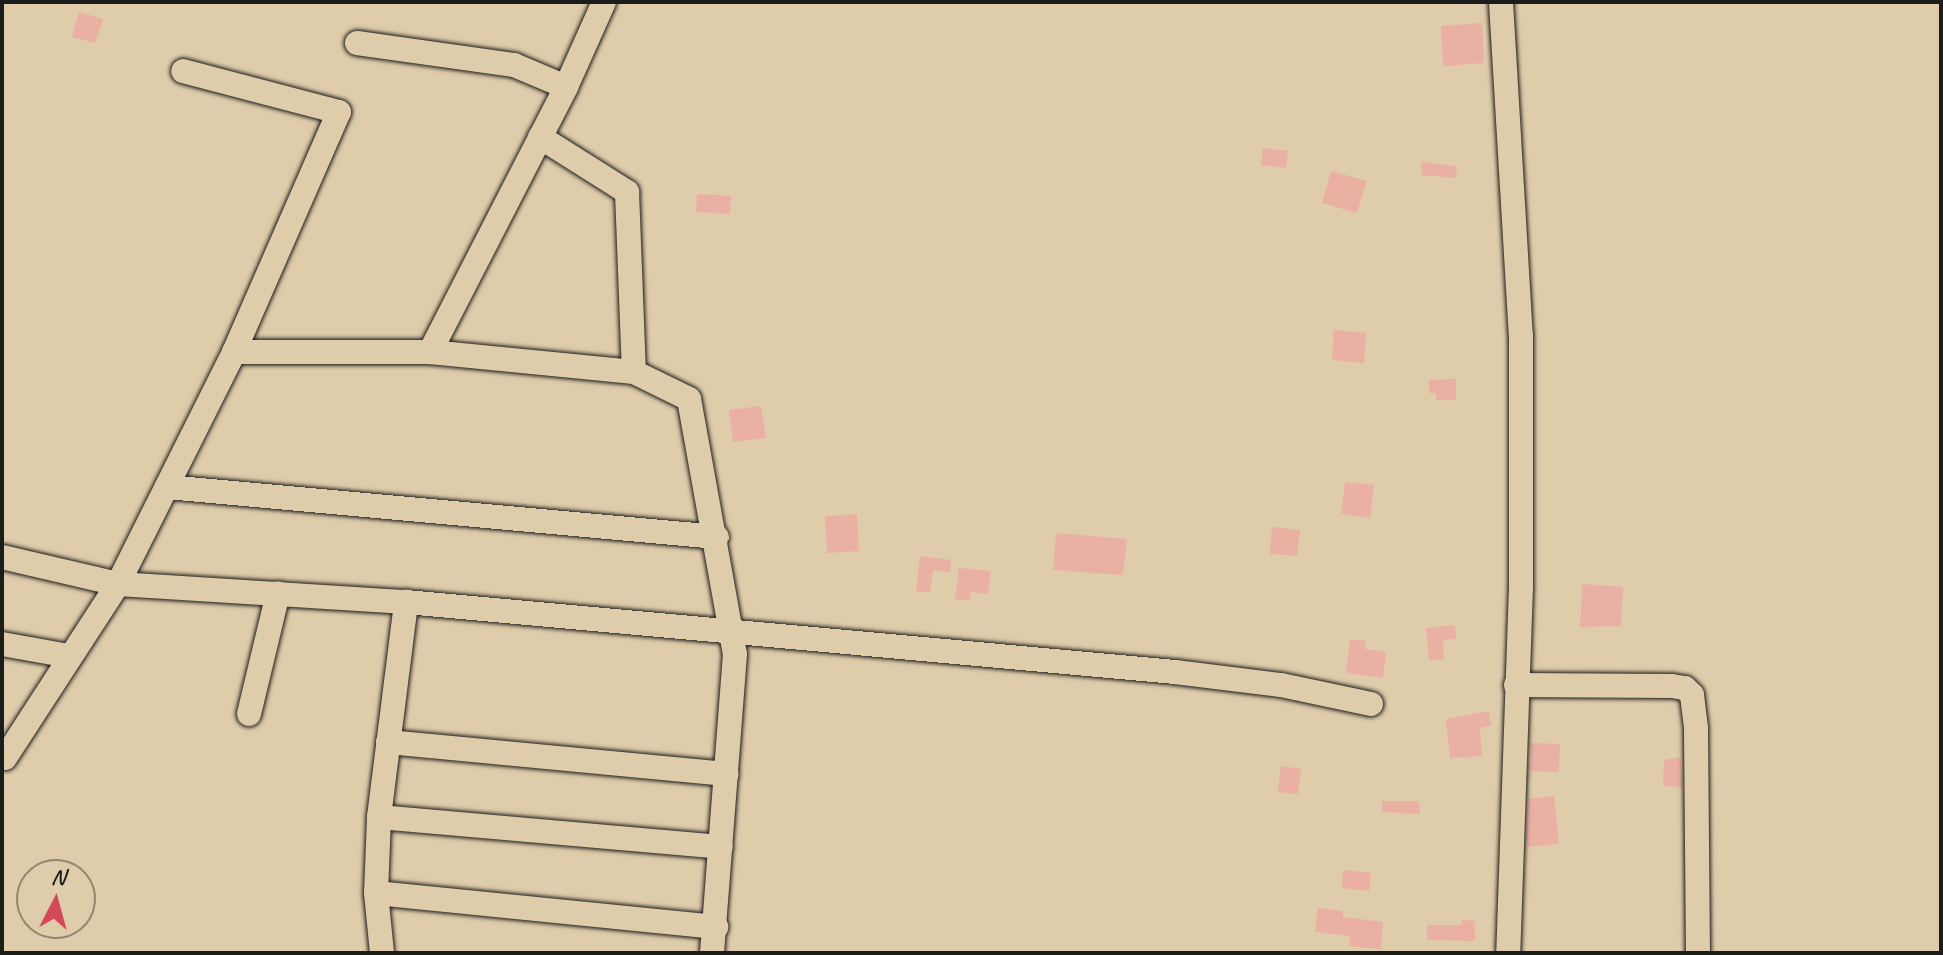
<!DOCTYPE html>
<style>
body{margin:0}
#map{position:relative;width:1943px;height:955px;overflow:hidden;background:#dfccaa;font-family:Caveat,sans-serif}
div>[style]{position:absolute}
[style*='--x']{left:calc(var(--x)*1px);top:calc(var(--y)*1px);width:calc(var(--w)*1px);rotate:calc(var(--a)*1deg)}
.building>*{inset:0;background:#eab0a3}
.roads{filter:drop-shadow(0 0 2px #1c1c1c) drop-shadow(0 0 2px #1c1c1c)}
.minor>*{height:24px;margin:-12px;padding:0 12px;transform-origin:12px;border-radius:12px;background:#dfccaa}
span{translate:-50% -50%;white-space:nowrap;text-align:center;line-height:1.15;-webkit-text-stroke:8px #dfccaa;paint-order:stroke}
.frame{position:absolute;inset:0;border:4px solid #1c1c1c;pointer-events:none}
.north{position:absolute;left:16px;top:859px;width:80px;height:80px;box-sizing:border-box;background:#dfccaa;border:2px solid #918671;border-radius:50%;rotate:6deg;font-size:22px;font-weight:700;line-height:32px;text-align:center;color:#1c1c1c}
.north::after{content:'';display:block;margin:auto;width:28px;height:36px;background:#d1495b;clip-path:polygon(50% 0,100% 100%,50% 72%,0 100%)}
</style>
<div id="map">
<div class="building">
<i style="clip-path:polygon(79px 12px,103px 19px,95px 43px,72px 37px)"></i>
<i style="clip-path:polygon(1482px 23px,1484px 63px,1443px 66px,1441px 26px)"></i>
<i style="clip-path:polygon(1263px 148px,1288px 151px,1286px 168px,1261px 165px)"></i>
<i style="clip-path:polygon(1422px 162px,1457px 166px,1456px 178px,1421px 175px)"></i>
<i style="clip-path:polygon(1331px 171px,1367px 181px,1357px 213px,1322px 203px)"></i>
<i style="clip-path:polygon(697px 194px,731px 196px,730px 214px,696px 212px)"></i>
<i style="clip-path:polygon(1334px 330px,1366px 333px,1364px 363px,1332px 360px)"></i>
<i style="clip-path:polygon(1456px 379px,1456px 400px,1436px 400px,1436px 393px,1429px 393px,1429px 380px)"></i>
<i style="clip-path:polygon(761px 406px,766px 438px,733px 442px,729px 410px)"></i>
<i style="clip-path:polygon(1345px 482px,1374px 485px,1370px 518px,1341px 514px)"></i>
<i style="clip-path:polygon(857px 514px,859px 551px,827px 553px,825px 516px)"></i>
<i style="clip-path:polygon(1272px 527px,1300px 530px,1297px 556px,1270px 554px)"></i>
<i style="clip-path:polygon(1056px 533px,1127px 539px,1123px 575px,1053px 570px)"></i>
<i style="clip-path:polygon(920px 556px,951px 560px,950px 572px,933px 570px,930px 593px,916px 591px)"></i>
<i style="clip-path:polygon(959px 568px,991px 571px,988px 594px,971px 592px,970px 601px,955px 599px)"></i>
<i style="clip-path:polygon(1582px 584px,1623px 587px,1621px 626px,1580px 627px)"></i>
<i style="clip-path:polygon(1455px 625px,1456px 639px,1443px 640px,1444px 659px,1429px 660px,1426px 628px)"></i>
<i style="clip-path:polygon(1350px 639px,1366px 641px,1365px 649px,1386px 652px,1383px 678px,1346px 673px)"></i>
<i style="clip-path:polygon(1489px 711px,1491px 726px,1480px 728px,1482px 756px,1450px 758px,1446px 719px)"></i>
<i style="clip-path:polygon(1531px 743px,1560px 744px,1559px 772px,1530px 771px)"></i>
<i style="clip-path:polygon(1681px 757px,1682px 787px,1663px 786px,1664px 760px)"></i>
<i style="clip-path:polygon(1281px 766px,1301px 769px,1298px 794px,1278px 792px)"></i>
<i style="clip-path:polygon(1554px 796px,1559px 844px,1527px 847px,1528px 799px)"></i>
<i style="clip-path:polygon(1382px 801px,1419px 801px,1420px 814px,1382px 812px)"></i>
<i style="clip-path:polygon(1343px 870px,1371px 873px,1369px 891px,1342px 888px)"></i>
<i style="clip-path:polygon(1318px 908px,1343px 911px,1343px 917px,1383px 922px,1381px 949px,1349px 946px,1350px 936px,1315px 932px)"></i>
<i style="clip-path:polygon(1462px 920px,1475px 921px,1475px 941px,1427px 940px,1427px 925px,1462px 925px)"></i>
</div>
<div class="roads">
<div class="minor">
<i style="--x:1501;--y:2;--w:334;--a:86.6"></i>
<i style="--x:1521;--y:335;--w:252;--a:90"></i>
<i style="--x:1521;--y:587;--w:366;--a:92"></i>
<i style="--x:357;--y:43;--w:159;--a:8"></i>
<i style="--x:514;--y:65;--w:56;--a:22.9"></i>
<i style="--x:540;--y:137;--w:103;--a:32.3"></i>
<i style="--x:627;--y:192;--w:180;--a:87.8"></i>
<i style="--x:234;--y:352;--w:196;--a:0"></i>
<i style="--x:430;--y:352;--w:205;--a:5.6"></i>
<i style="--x:634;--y:372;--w:61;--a:26.1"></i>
<i style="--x:689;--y:399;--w:259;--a:79.8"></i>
<i style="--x:735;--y:654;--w:300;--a:94.4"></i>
<i style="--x:430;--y:352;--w:298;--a:-62.8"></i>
<i style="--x:566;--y:87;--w:93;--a:-65.9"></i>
<i style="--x:167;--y:487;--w:552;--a:5.19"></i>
<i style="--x:2;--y:557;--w:119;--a:13.1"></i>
<i style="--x:118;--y:584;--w:289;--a:3.6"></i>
<i style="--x:406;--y:602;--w:772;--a:5.2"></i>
<i style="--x:1175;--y:672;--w:107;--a:7"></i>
<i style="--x:1281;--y:685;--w:92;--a:11.9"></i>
<i style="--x:2;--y:644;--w:68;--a:10.2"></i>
<i style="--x:1516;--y:685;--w:156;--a:0.4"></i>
<i style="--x:1672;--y:686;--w:13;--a:9"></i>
<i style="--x:1685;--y:688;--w:10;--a:45"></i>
<i style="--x:1692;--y:695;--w:33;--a:83"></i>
<i style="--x:1696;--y:728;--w:225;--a:89.5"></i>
<i style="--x:249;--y:714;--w:124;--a:-76.5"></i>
<i style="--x:388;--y:742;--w:340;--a:5.4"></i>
<i style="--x:5;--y:758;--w:207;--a:-57"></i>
<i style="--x:118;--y:584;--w:259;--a:-63.4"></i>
<i style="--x:234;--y:352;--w:262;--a:-66.4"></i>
<i style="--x:339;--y:112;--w:161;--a:-165.3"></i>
<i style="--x:379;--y:817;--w:343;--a:5"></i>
<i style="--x:376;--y:893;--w:342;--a:5.7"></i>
<i style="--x:382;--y:953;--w:60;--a:-95.7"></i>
<i style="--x:376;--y:893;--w:76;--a:-87.7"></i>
<i style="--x:379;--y:817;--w:217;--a:-82.8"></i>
</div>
</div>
<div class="frame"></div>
<div class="north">N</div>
</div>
